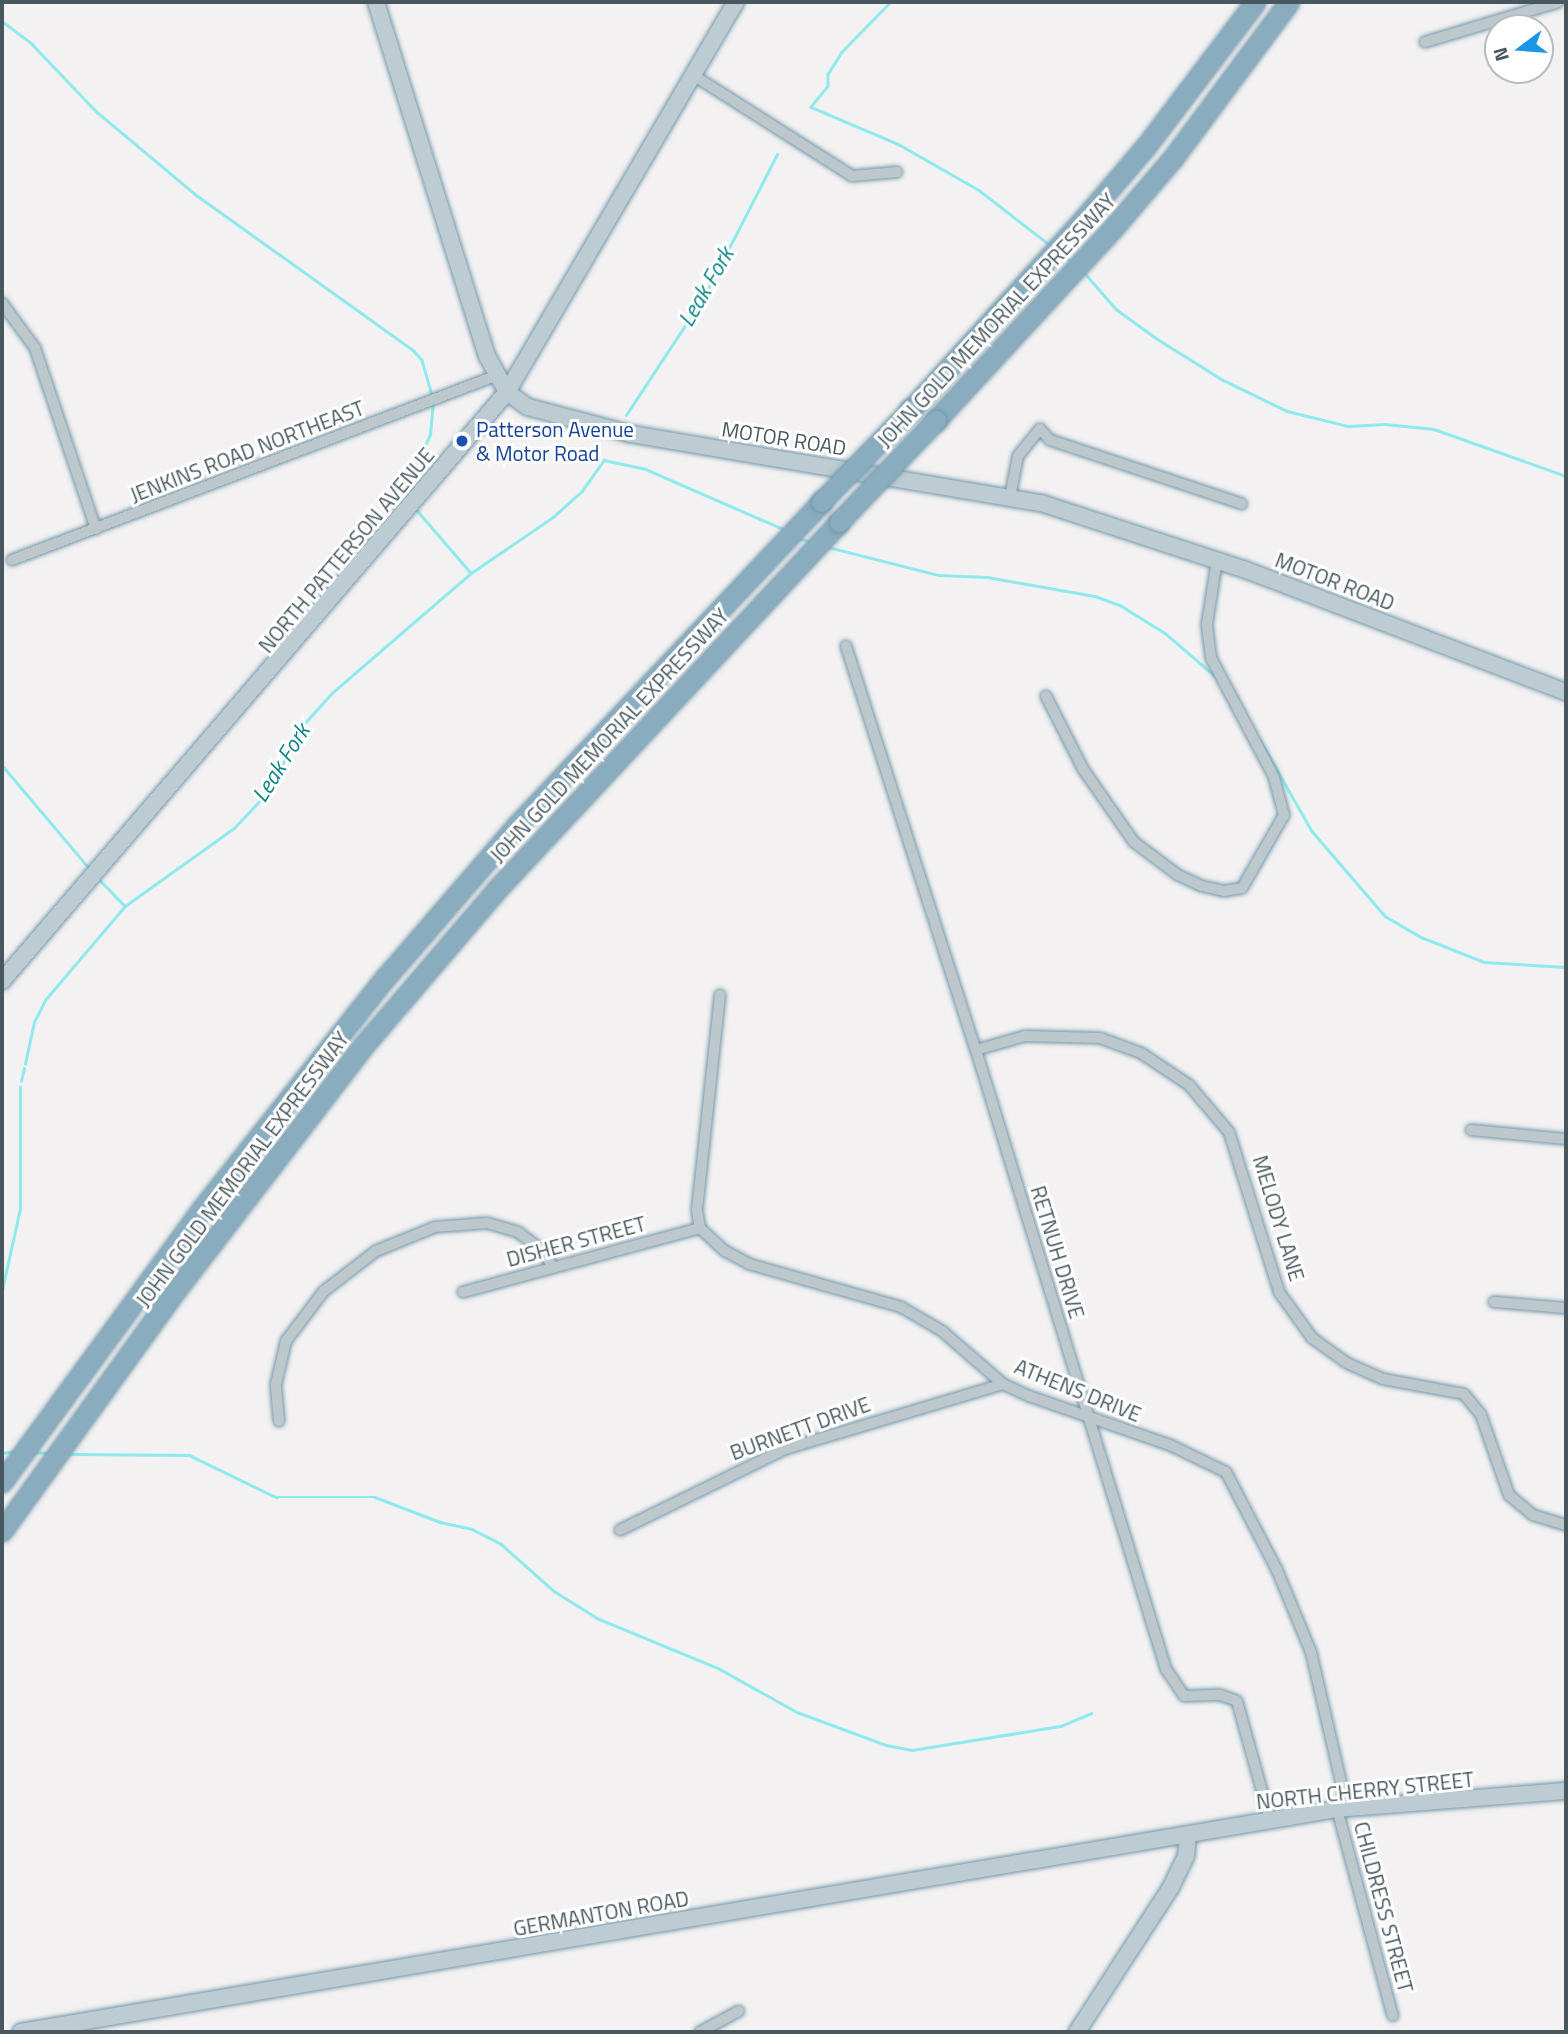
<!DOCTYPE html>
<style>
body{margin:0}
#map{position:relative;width:1568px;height:2034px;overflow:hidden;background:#f3f1f1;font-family:"Titillium Web",sans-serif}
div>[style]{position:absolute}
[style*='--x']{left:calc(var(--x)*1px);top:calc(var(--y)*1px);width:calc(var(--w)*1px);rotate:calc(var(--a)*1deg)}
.stream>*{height:2.5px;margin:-1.25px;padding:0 1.25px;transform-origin:1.25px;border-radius:1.25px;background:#8eeaed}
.roads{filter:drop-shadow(0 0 2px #7498ab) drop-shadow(0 0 2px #7498ab)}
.street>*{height:10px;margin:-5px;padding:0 5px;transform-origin:5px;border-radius:5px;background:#bdc8cd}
.secondary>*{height:16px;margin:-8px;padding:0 8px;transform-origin:8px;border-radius:8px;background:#bdcbd2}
.highway>*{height:19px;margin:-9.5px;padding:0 9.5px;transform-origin:9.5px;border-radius:9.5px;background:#89adbf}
.bridges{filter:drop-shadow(0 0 2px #7498ab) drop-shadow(0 0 2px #7498ab)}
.highway-bridge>*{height:19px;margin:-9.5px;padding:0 9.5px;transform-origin:9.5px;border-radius:9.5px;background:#89adbf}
.dots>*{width:19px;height:19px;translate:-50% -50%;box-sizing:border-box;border:4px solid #fff;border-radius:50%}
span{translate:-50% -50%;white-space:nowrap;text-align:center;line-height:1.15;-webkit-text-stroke:6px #fff;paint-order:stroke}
.street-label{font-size:21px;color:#49585f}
.transit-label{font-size:21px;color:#164399}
.left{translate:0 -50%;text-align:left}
.water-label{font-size:23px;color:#0d8387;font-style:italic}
.frame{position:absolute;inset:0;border:4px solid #49585f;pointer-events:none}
.north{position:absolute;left:1484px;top:14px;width:70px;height:70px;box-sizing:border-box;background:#fff;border:2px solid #b6bcbf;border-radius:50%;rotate:254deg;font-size:19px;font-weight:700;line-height:28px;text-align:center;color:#49585f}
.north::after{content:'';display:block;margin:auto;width:24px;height:32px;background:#1997e5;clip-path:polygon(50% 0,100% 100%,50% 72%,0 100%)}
</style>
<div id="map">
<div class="stream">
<i style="--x:891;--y:2;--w:70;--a:134.4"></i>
<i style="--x:842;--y:52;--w:26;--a:122"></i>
<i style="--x:828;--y:74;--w:12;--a:90"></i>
<i style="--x:828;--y:86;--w:27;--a:129"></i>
<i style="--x:811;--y:107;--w:97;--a:23.1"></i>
<i style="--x:900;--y:145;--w:91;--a:29.7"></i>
<i style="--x:979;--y:190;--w:90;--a:37.8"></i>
<i style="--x:2;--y:21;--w:38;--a:37"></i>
<i style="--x:32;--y:44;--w:94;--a:46.3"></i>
<i style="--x:97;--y:112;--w:128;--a:39.9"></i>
<i style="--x:195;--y:194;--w:269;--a:35.6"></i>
<i style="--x:414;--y:351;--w:12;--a:48"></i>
<i style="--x:422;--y:360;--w:37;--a:74"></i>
<i style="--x:1061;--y:254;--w:14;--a:36"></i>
<i style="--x:1083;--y:271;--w:50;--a:49"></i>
<i style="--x:1116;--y:309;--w:49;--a:35.9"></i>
<i style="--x:1156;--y:338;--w:79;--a:32.1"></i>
<i style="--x:1223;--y:380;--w:71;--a:25.8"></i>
<i style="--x:1287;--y:411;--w:63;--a:13.8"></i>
<i style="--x:1348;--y:426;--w:37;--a:-3"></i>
<i style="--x:1385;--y:424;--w:49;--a:5.8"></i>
<i style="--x:1434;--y:429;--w:140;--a:19.6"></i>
<i style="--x:626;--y:415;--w:144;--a:-56.6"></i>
<i style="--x:705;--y:295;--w:158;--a:-62.9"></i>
<i style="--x:410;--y:497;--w:26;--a:-83"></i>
<i style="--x:413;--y:471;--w:40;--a:-65"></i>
<i style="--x:430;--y:435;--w:32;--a:-85"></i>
<i style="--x:416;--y:509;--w:84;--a:49.3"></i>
<i style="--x:798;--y:538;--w:15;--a:16"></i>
<i style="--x:828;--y:547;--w:114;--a:14.2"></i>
<i style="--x:939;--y:575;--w:48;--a:2.4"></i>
<i style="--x:987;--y:577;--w:110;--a:10"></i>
<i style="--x:1095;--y:596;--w:27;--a:20"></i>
<i style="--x:1120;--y:605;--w:53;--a:31.9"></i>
<i style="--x:1165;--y:633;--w:65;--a:40.6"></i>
<i style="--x:1260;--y:740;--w:105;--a:60.3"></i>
<i style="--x:1312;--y:831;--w:112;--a:49.3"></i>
<i style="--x:1385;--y:916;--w:42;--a:30.3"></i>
<i style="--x:1421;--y:937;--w:68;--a:21.6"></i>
<i style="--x:1484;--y:962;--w:82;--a:3.5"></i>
<i style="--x:2;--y:765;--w:135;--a:49.8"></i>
<i style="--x:98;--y:878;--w:39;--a:46"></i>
<i style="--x:25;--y:1064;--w:43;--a:-77.9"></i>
<i style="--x:34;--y:1022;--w:25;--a:-63"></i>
<i style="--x:45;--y:1000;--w:123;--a:-49.6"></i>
<i style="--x:125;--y:906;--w:134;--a:-35.6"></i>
<i style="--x:234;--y:828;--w:50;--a:-46.6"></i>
<i style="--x:268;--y:792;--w:74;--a:-62.7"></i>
<i style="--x:302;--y:726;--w:45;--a:-47.7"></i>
<i style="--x:332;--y:693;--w:184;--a:-40.8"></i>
<i style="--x:471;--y:573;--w:99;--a:-34.3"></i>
<i style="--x:553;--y:517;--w:39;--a:-42"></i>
<i style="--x:582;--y:491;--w:38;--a:-55"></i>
<i style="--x:604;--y:460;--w:40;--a:12"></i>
<i style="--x:643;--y:468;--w:153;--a:23.5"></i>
<i style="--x:21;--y:1081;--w:13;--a:-77"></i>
<i style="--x:2;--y:1290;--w:83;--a:-77.5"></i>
<i style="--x:20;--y:1209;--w:122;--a:-90"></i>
<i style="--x:33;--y:1452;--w:14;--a:4"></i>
<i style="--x:2;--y:1453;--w:14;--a:-8"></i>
<i style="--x:68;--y:1454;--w:121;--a:0.5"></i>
<i style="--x:189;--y:1455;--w:97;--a:25.8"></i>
<i style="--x:276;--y:1497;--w:99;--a:0"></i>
<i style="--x:375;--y:1497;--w:70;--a:21"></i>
<i style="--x:440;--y:1522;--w:33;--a:12"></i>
<i style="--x:472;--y:1529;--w:33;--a:27"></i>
<i style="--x:501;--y:1544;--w:71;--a:41.6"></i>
<i style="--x:554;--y:1591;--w:53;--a:31.9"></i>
<i style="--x:599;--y:1619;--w:129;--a:22.4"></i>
<i style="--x:718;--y:1668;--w:90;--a:29.1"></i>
<i style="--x:797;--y:1712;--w:95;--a:20.3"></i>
<i style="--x:886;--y:1745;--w:26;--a:11"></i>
<i style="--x:912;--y:1750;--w:151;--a:-9.2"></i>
<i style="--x:1061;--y:1726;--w:33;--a:-23"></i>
</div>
<div class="roads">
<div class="street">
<i style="--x:1425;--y:42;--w:139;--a:-16.7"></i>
<i style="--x:693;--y:75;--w:188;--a:32.4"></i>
<i style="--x:852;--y:176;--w:45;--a:-5.1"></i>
<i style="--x:2;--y:303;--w:56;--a:53.7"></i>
<i style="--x:35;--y:348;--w:191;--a:71.4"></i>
<i style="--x:1010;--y:497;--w:42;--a:-79"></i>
<i style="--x:1018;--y:456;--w:35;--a:-51"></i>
<i style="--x:1040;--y:429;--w:15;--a:48"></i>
<i style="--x:1050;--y:440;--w:202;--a:18.4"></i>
<i style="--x:12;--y:560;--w:517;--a:-20.85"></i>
<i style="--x:846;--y:646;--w:424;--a:72.2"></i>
<i style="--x:976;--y:1050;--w:648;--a:72.94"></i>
<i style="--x:1166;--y:1669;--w:32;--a:56"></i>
<i style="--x:1184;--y:1696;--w:36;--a:-2"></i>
<i style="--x:1220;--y:1695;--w:18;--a:19"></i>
<i style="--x:1237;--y:1701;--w:123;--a:74.5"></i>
<i style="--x:1046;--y:696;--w:82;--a:63.1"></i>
<i style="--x:1083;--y:769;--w:89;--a:55.1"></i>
<i style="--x:1134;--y:842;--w:55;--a:36.9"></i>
<i style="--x:1178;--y:875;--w:26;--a:25"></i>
<i style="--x:1202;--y:886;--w:23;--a:13"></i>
<i style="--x:1224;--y:891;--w:18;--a:-9"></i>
<i style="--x:1242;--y:888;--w:84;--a:-60.1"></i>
<i style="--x:1284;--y:815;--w:39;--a:-105"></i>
<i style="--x:1274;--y:777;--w:135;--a:-117.9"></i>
<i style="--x:1211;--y:658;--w:34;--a:-97"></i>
<i style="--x:1207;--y:624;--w:65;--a:-81.1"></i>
<i style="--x:720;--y:995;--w:216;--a:96.1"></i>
<i style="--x:697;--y:1210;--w:18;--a:81"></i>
<i style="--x:700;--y:1228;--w:34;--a:43"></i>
<i style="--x:725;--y:1251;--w:27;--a:28"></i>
<i style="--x:749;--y:1264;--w:158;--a:15.8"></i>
<i style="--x:901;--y:1307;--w:48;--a:30.3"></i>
<i style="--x:942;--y:1331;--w:81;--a:41"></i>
<i style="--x:1003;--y:1384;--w:29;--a:25"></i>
<i style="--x:1029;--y:1396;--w:149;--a:19.2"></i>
<i style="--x:1170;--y:1445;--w:62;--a:25.7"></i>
<i style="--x:1226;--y:1472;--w:110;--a:62.5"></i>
<i style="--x:1277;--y:1570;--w:89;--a:67.5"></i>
<i style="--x:1311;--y:1652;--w:160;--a:77"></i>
<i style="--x:976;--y:1050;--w:51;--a:-15.9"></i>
<i style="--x:1025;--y:1036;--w:75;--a:1.5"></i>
<i style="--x:1100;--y:1038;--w:44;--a:20.1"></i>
<i style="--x:1141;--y:1053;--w:58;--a:33.7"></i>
<i style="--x:1189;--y:1085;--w:62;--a:49.6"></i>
<i style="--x:1229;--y:1132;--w:168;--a:72.6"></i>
<i style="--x:1279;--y:1292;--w:57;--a:54.3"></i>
<i style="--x:1312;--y:1338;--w:43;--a:35.5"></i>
<i style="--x:1347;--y:1363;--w:39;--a:24"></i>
<i style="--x:1383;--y:1379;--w:82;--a:10.5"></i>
<i style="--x:1464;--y:1394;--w:27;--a:51"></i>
<i style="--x:1481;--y:1415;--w:85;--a:70.7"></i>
<i style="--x:1509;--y:1495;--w:31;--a:40"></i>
<i style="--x:1533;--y:1515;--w:34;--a:17"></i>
<i style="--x:1471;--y:1130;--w:95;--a:5.4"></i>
<i style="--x:463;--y:1292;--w:245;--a:-15.1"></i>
<i style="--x:1494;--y:1302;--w:72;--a:4.8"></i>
<i style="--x:279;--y:1421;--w:37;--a:-95"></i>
<i style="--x:276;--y:1384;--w:44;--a:-76.9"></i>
<i style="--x:286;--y:1341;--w:63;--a:-52.8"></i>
<i style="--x:324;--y:1291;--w:66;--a:-37.6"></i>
<i style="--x:376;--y:1251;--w:64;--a:-22.1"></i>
<i style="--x:435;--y:1227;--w:52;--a:-4.4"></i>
<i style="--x:487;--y:1223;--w:32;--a:16"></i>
<i style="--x:518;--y:1232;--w:31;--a:37"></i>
<i style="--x:543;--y:1251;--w:19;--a:58"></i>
<i style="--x:620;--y:1530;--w:184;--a:-26.1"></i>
<i style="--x:785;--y:1449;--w:227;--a:-16.6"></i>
<i style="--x:1337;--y:1809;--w:214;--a:74.9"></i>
<i style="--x:700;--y:2032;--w:44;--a:-28.3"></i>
</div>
<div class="secondary">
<i style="--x:376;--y:2;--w:371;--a:72.6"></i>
<i style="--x:487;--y:356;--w:41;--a:60.9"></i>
<i style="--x:507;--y:392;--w:26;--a:36"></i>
<i style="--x:528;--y:407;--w:106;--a:14.7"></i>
<i style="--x:631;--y:434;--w:419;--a:9.6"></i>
<i style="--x:1044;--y:504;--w:213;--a:18.1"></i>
<i style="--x:1246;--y:570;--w:342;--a:20.9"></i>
<i style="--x:2;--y:981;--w:776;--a:-49.39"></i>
<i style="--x:507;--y:392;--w:452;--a:-59.6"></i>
<i style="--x:21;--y:2032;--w:1335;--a:-9.62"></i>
<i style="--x:1337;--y:1809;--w:230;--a:-4.5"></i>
<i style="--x:1077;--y:2032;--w:173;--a:-57"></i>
<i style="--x:1171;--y:1887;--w:34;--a:-64"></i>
<i style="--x:1186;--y:1856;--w:20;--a:-84"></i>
</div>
<div class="highway">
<i style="--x:910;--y:410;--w:256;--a:-47.7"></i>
<i style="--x:1082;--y:221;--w:100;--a:-49.5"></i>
<i style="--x:1147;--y:145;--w:179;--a:-52.9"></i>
<i style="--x:936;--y:420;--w:263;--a:-47.3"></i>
<i style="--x:1114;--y:227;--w:91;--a:-49.5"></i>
<i style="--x:1173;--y:158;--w:194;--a:-53.4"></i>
<i style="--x:2;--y:1482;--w:337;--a:-53.8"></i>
<i style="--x:201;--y:1210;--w:298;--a:-51.6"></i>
<i style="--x:386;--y:977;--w:203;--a:-49.2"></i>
<i style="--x:519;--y:823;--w:441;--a:-46.7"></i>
<i style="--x:2;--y:1531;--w:297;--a:-54.2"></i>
<i style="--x:176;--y:1290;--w:309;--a:-52.5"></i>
<i style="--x:364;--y:1045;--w:209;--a:-49.5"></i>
<i style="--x:500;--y:886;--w:497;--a:-47"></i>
</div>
</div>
<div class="bridges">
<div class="highway-bridge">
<i style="--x:821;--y:502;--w:128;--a:-45.9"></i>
<i style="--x:839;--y:522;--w:141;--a:-46.4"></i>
</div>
</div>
<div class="dots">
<i style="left:462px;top:441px;background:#1a4fb4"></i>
</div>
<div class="street-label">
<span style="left:996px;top:320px;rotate:-47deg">JOHN GOLD MEMORIAL EXPRESSWAY</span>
<span style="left:784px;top:438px;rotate:9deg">MOTOR ROAD</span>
<span style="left:247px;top:451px;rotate:-21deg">JENKINS ROAD NORTHEAST</span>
<span style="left:346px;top:550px;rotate:-50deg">NORTH PATTERSON AVENUE</span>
<span style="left:1335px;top:581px;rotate:21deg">MOTOR ROAD</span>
<span style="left:609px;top:735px;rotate:-47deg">JOHN GOLD MEMORIAL EXPRESSWAY</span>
<span style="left:242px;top:1169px;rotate:-53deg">JOHN GOLD MEMORIAL EXPRESSWAY</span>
<span style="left:1279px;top:1218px;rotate:73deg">MELODY LANE</span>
<span style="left:576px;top:1241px;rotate:-15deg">DISHER STREET</span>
<span style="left:1058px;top:1252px;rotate:73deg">RETNUH DRIVE</span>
<span style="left:1078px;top:1390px;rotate:22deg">ATHENS DRIVE</span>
<span style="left:800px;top:1428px;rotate:-20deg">BURNETT DRIVE</span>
<span style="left:1365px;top:1790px;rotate:-6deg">NORTH CHERRY STREET</span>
<span style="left:1384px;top:1907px;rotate:75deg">CHILDRESS STREET</span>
<span style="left:601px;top:1913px;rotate:-10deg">GERMANTON ROAD</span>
</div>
<div class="transit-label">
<span class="left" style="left:476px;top:441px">Patterson Avenue<br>&amp; Motor Road</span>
</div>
<div class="water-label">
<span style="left:706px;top:287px;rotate:-60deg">Leak Fork</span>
<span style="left:281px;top:763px;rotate:-58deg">Leak Fork</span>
</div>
<div class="frame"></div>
<div class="north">N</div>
</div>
